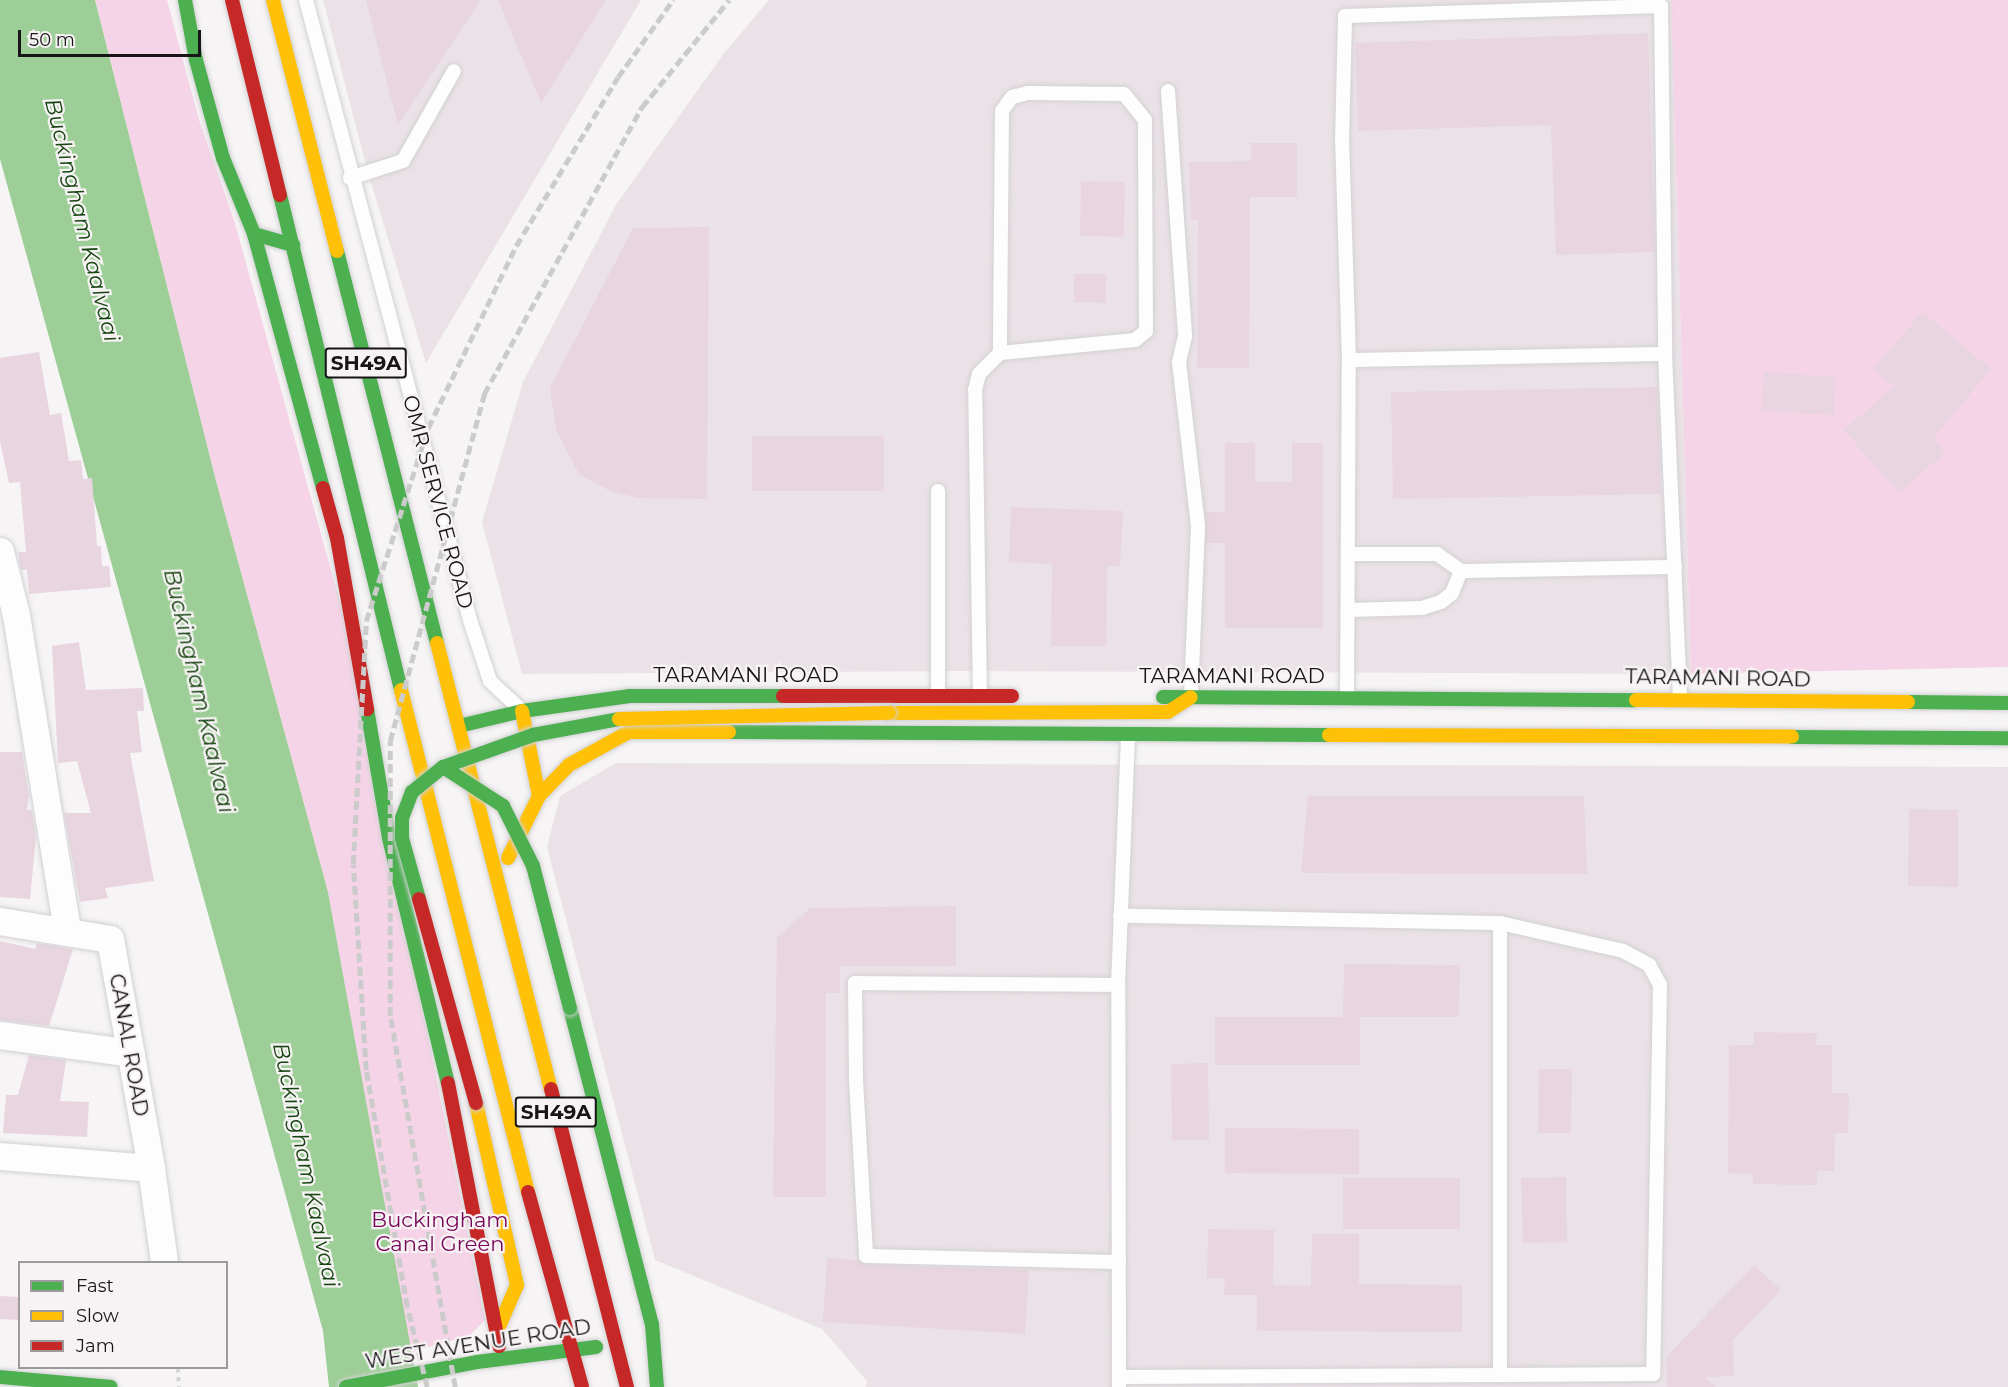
<!DOCTYPE html>
<style>
body{margin:0}
#map{position:relative;width:2008px;height:1387px;overflow:hidden;background:#f6f4f5;font-family:Montserrat,sans-serif}
div>[style]{position:absolute}
[style*='--x']{left:calc(var(--x)*1px);top:calc(var(--y)*1px);width:calc(var(--w)*1px);rotate:calc(var(--a)*1deg)}
.built>*{inset:0;background:#eae2e7}
.green>*{inset:0;background:#f5d4e7}
.water>*{inset:0;background:#9ece97}
.building>*{inset:0;background:#e8d5e0}
.path>*{height:4px;margin-top:-2px;transform-origin:0;background:repeating-linear-gradient(90deg,#d7d6d6 0 4.5px,transparent 0 9px)}
.roads{filter:drop-shadow(0 0 2px #d2d1d2) drop-shadow(0 0 2px #d2d1d2)}
.lane>*{height:14px;margin:-7px;padding:0 7px;transform-origin:7px;border-radius:7px;background:#fefdfe}
.street>*{height:27px;margin:-13.5px;padding:0 13.5px;transform-origin:13.5px;border-radius:13.5px;background:#fefdfe}
.fast>*{height:14px;margin:-7px;padding:0 7px;transform-origin:7px;border-radius:7px;background:#4caf50}
.slow>*{height:14px;margin:-7px;padding:0 7px;transform-origin:7px;border-radius:7px;background:#ffc107}
.jam>*{height:14px;margin:-7px;padding:0 7px;transform-origin:7px;border-radius:7px;background:#c62828}
.rail>*{height:4.5px;margin-top:-2.25px;transform-origin:0;background:repeating-linear-gradient(90deg,#cccbcc 0 9px,transparent 0 13.5px)}
.bridges{filter:drop-shadow(0 0 2px #d2d1d1) drop-shadow(0 0 2px #d2d1d1)}
.fast-bridge>*{height:14px;margin:-7px;padding:0 7px;transform-origin:7px;border-radius:7px;background:#4caf50}
.slow-bridge>*{height:14px;margin:-7px;padding:0 7px;transform-origin:7px;border-radius:7px;background:#ffc107}
.jam-bridge>*{height:14px;margin:-7px;padding:0 7px;transform-origin:7px;border-radius:7px;background:#c62828}
span{translate:-50% -50%;white-space:nowrap;text-align:center;line-height:1.15;-webkit-text-stroke:4.5px #f7f3f5;paint-order:stroke}
.shield-label span{padding:2px 4px;background:#f7f3f5;border:2px solid;border-radius:4px;-webkit-text-stroke-width:0}
.shield-label{font-size:20px;color:#171516;font-weight:700}
.street-label{font-size:21px;color:#171516}
.park-label{font-size:21px;color:#770657}
.water-label{font-size:22px;color:#174511;font-style:italic}
.legend{position:absolute;left:18px;top:1261px;width:210px;height:108px;box-sizing:border-box;background:#f7f3f5;border:2px solid #9d9a9c;margin:0;padding:8px 10px;list-style:none;font-size:18px;color:#171516}
.legend li{display:flex;align-items:center;gap:12px;height:30px}
.legend b{width:30px;border:2px solid #9d9a9c}
.scale{position:absolute;left:18px;top:30px;width:183px;height:27px;box-sizing:border-box;border:3px solid #171516;border-top:0;padding-left:8px;font-size:18px;line-height:21px;white-space:nowrap;color:#171516;-webkit-text-stroke:4px #f7f3f5;paint-order:stroke}
</style>
<div id="map">
<div class="built">
<i style="clip-path:polygon(323px 0,641px 0,426px 363px,368px 173px)"></i>
<i style="clip-path:polygon(769px 0,1671px 0,1691px 674px,957px 671px,522px 674px,482px 522px,523px 382px,617px 203px,724px 53px)"></i>
<i style="clip-path:polygon(616px 763px,2008px 767px,2008px 1387px,866px 1387px,867px 1381px,822px 1329px,655px 1260px,547px 847px,560px 796px)"></i>
</div>
<div class="green">
<i style="clip-path:polygon(95px 0,167px 0,199px 120px,235px 223px,342px 610px,485px 1320px,470px 1335px,411px 1352px,328px 892px,215px 477px)"></i>
<i style="clip-path:polygon(1671px 0,2008px 0,2008px 667px,1691px 674px)"></i>
</div>
<div class="water">
<i style="clip-path:polygon(0 0,95px 0,215px 477px,328px 892px,418px 1387px,329px 1387px,323px 1331px,0 159px)"></i>
</div>
<div class="building">
<i style="clip-path:polygon(366px 0,481px 0,398px 125px)"></i>
<i style="clip-path:polygon(498px 0,606px 0,541px 103px)"></i>
<i style="clip-path:polygon(1648px 33px,1655px 252px,1556px 255px,1551px 125px,1358px 131px,1355px 43px)"></i>
<i style="clip-path:polygon(1251px 143px,1297px 143px,1297px 197px,1250px 197px,1249px 368px,1197px 368px,1198px 220px,1191px 220px,1189px 162px,1251px 161px)"></i>
<i style="clip-path:polygon(1081px 181px,1125px 182px,1124px 237px,1080px 236px)"></i>
<i style="clip-path:polygon(709px 227px,707px 499px,638px 498px,610px 491px,579px 474px,556px 430px,550px 388px,633px 228px)"></i>
<i style="clip-path:polygon(1074px 274px,1106px 274px,1106px 303px,1074px 302px)"></i>
<i style="clip-path:polygon(1922px 312px,1991px 369px,1933px 439px,1945px 453px,1899px 493px,1844px 430px,1894px 386px,1873px 369px)"></i>
<i style="clip-path:polygon(39px 352px,50px 415px,61px 413px,69px 461px,81px 460px,83px 479px,92px 478px,97px 546px,101px 546px,102px 566px,109px 566px,111px 587px,29px 594px,27px 570px,21px 570px,18px 552px,26px 552px,20px 482px,9px 483px,0 441px,0 358px)"></i>
<i style="clip-path:polygon(1764px 372px,1836px 377px,1834px 415px,1762px 411px)"></i>
<i style="clip-path:polygon(1657px 387px,1661px 494px,1393px 499px,1391px 392px)"></i>
<i style="clip-path:polygon(752px 436px,884px 436px,884px 491px,752px 491px)"></i>
<i style="clip-path:polygon(1225px 443px,1255px 443px,1255px 482px,1292px 482px,1292px 443px,1323px 443px,1323px 628px,1225px 628px,1225px 543px,1206px 543px,1205px 512px,1225px 512px)"></i>
<i style="clip-path:polygon(1011px 507px,1123px 511px,1120px 566px,1107px 566px,1106px 646px,1051px 646px,1052px 564px,1009px 562px)"></i>
<i style="clip-path:polygon(79px 642px,86px 690px,143px 688px,144px 711px,137px 711px,142px 752px,130px 753px,154px 881px,105px 888px,108px 898px,80px 902px,64px 813px,91px 813px,77px 761px,58px 763px,52px 646px)"></i>
<i style="clip-path:polygon(0 752px,22px 752px,29px 796px,27px 810px,32px 810px,36px 837px,30px 899px,0 897px)"></i>
<i style="clip-path:polygon(1308px 796px,1584px 796px,1587px 874px,1301px 873px)"></i>
<i style="clip-path:polygon(1909px 809px,1958px 810px,1958px 887px,1908px 886px)"></i>
<i style="clip-path:polygon(956px 906px,956px 966px,840px 966px,840px 993px,826px 993px,826px 1197px,773px 1197px,777px 938px,810px 908px)"></i>
<i style="clip-path:polygon(0 941px,35px 949px,37px 943px,73px 949px,49px 1026px,0 1020px)"></i>
<i style="clip-path:polygon(1344px 964px,1460px 965px,1459px 1017px,1343px 1017px)"></i>
<i style="clip-path:polygon(1215px 1017px,1360px 1017px,1360px 1065px,1215px 1065px)"></i>
<i style="clip-path:polygon(1754px 1032px,1817px 1033px,1816px 1045px,1832px 1045px,1832px 1093px,1849px 1093px,1848px 1133px,1835px 1133px,1834px 1171px,1817px 1171px,1817px 1185px,1753px 1184px,1753px 1174px,1728px 1173px,1729px 1045px,1754px 1045px)"></i>
<i style="clip-path:polygon(29px 1055px,66px 1060px,60px 1101px,89px 1102px,87px 1137px,3px 1133px,6px 1095px,18px 1095px)"></i>
<i style="clip-path:polygon(1208px 1063px,1209px 1140px,1172px 1140px,1171px 1064px)"></i>
<i style="clip-path:polygon(1539px 1069px,1572px 1069px,1571px 1133px,1538px 1133px)"></i>
<i style="clip-path:polygon(1225px 1128px,1359px 1129px,1359px 1174px,1225px 1173px)"></i>
<i style="clip-path:polygon(1566px 1177px,1567px 1242px,1523px 1243px,1521px 1178px)"></i>
<i style="clip-path:polygon(1343px 1178px,1460px 1178px,1460px 1229px,1343px 1229px)"></i>
<i style="clip-path:polygon(1208px 1229px,1274px 1230px,1273px 1285px,1311px 1286px,1312px 1234px,1359px 1234px,1359px 1284px,1462px 1285px,1462px 1332px,1257px 1331px,1257px 1295px,1224px 1295px,1225px 1278px,1207px 1278px)"></i>
<i style="clip-path:polygon(827px 1258px,858px 1260px,866px 1265px,1029px 1270px,1025px 1334px,823px 1322px)"></i>
<i style="clip-path:polygon(1754px 1265px,1781px 1290px,1733px 1340px,1734px 1376px,1705px 1377px,1716px 1387px,1667px 1387px,1667px 1356px)"></i>
<i style="clip-path:polygon(0 1296px,20px 1297px,20px 1320px,0 1319px)"></i>
</div>
<div class="path">
<i style="--x:178;--y:1368;--w:19;--a:87"></i>
</div>
<div class="roads">
<div class="lane">
<i style="--x:306;--y:0;--w:641;--a:75.18"></i>
<i style="--x:470;--y:620;--w:64;--a:71.8"></i>
<i style="--x:490;--y:681;--w:42;--a:43.1"></i>
<i style="--x:1168;--y:91;--w:246;--a:86"></i>
<i style="--x:1185;--y:336;--w:27;--a:103"></i>
<i style="--x:1179;--y:362;--w:166;--a:83.4"></i>
<i style="--x:1198;--y:527;--w:170;--a:92.4"></i>
<i style="--x:350;--y:178;--w:56;--a:-17.8"></i>
<i style="--x:403;--y:161;--w:103;--a:-60.5"></i>
<i style="--x:1349;--y:360;--w:219;--a:-91.8"></i>
<i style="--x:1342;--y:141;--w:125;--a:-88.6"></i>
<i style="--x:1345;--y:16;--w:316;--a:-1.8"></i>
<i style="--x:1661;--y:6;--w:348;--a:89.3"></i>
<i style="--x:938;--y:491;--w:204;--a:90"></i>
<i style="--x:1348;--y:554;--w:89;--a:0"></i>
<i style="--x:1437;--y:554;--w:29;--a:35"></i>
<i style="--x:1348;--y:610;--w:74;--a:-1.5"></i>
<i style="--x:1422;--y:608;--w:20;--a:-18"></i>
<i style="--x:1441;--y:602;--w:14;--a:-39"></i>
<i style="--x:1452;--y:593;--w:24;--a:-68"></i>
<i style="--x:1461;--y:571;--w:214;--a:-1.1"></i>
<i style="--x:980;--y:696;--w:306;--a:-90.9"></i>
<i style="--x:975;--y:390;--w:16;--a:-76"></i>
<i style="--x:979;--y:374;--w:30;--a:-45"></i>
<i style="--x:1000;--y:353;--w:136;--a:-5.5"></i>
<i style="--x:1135;--y:340;--w:14;--a:-39"></i>
<i style="--x:1146;--y:331;--w:211;--a:-90.3"></i>
<i style="--x:1145;--y:120;--w:33;--a:-129"></i>
<i style="--x:1124;--y:94;--w:96;--a:-179.4"></i>
<i style="--x:1028;--y:93;--w:16;--a:166"></i>
<i style="--x:1012;--y:97;--w:17;--a:126"></i>
<i style="--x:1002;--y:111;--w:242;--a:90.5"></i>
<i style="--x:1347;--y:697;--w:337;--a:-89.7"></i>
<i style="--x:1349;--y:360;--w:316;--a:-1.1"></i>
<i style="--x:1665;--y:354;--w:343;--a:87.5"></i>
<i style="--x:1500;--y:923;--w:126;--a:12.8"></i>
<i style="--x:1623;--y:951;--w:30;--a:28"></i>
<i style="--x:1649;--y:965;--w:23;--a:61"></i>
<i style="--x:1660;--y:985;--w:389;--a:91"></i>
<i style="--x:1653;--y:1374;--w:153;--a:179.6"></i>
<i style="--x:1118;--y:985;--w:263;--a:-179.6"></i>
<i style="--x:855;--y:983;--w:97;--a:89.4"></i>
<i style="--x:856;--y:1080;--w:176;--a:86.7"></i>
<i style="--x:866;--y:1256;--w:253;--a:1.4"></i>
<i style="--x:1119;--y:1377;--w:381;--a:-0.3"></i>
<i style="--x:1500;--y:1375;--w:452;--a:-90"></i>
<i style="--x:1500;--y:923;--w:380;--a:-178.9"></i>
<i style="--x:1119;--y:1387;--w:402;--a:-90.1"></i>
<i style="--x:1118;--y:985;--w:251;--a:-87.7"></i>
</div>
<div class="street">
<i style="--x:0;--y:551;--w:66;--a:76"></i>
<i style="--x:16;--y:615;--w:320;--a:80.8"></i>
<i style="--x:0;--y:921;--w:111;--a:9.3"></i>
<i style="--x:110;--y:939;--w:233;--a:79.8"></i>
<i style="--x:151;--y:1168;--w:95;--a:82.1"></i>
<i style="--x:0;--y:1035;--w:132;--a:7.8"></i>
<i style="--x:0;--y:1156;--w:151;--a:4.5"></i>
</div>
<div class="fast">
<i style="--x:185;--y:0;--w:61;--a:79.6"></i>
<i style="--x:196;--y:60;--w:102;--a:74.6"></i>
<i style="--x:223;--y:158;--w:82;--a:67.8"></i>
<i style="--x:254;--y:234;--w:263;--a:74.8"></i>
<i style="--x:280;--y:195;--w:510;--a:76.26"></i>
<i style="--x:254;--y:234;--w:41;--a:15.8"></i>
<i style="--x:337;--y:251;--w:405;--a:75.7"></i>
<i style="--x:1163;--y:697;--w:473;--a:0.4"></i>
<i style="--x:1908;--y:702;--w:100;--a:0.6"></i>
<i style="--x:367;--y:709;--w:131;--a:80.3"></i>
<i style="--x:389;--y:838;--w:252;--a:76.5"></i>
<i style="--x:459;--y:726;--w:65;--a:-13.4"></i>
<i style="--x:522;--y:711;--w:109;--a:-7.9"></i>
<i style="--x:630;--y:696;--w:153;--a:0"></i>
<i style="--x:729;--y:732;--w:600;--a:0.29"></i>
<i style="--x:1792;--y:737;--w:216;--a:0.3"></i>
<i style="--x:570;--y:1008;--w:326;--a:75.5"></i>
<i style="--x:652;--y:1324;--w:63;--a:85.5"></i>
<i style="--x:0;--y:1377;--w:111;--a:5.1"></i>
<i style="--x:346;--y:1387;--w:133;--a:-10.8"></i>
<i style="--x:477;--y:1362;--w:120;--a:-7.2"></i>
</div>
<div class="slow">
<i style="--x:273;--y:0;--w:259;--a:75.7"></i>
<i style="--x:437;--y:643;--w:460;--a:75.7"></i>
<i style="--x:401;--y:690;--w:518;--a:75.8"></i>
<i style="--x:1636;--y:700;--w:272;--a:0.4"></i>
<i style="--x:522;--y:711;--w:87;--a:78.7"></i>
<i style="--x:889;--y:713;--w:279;--a:-0.2"></i>
<i style="--x:1168;--y:712;--w:27;--a:-33"></i>
<i style="--x:1329;--y:735;--w:463;--a:0.2"></i>
<i style="--x:508;--y:858;--w:69;--a:-63.4"></i>
<i style="--x:539;--y:796;--w:43;--a:-45.9"></i>
<i style="--x:569;--y:765;--w:68;--a:-28.8"></i>
<i style="--x:629;--y:732;--w:100;--a:0"></i>
<i style="--x:476;--y:1103;--w:187;--a:77.3"></i>
<i style="--x:517;--y:1285;--w:50;--a:113.5"></i>
</div>
<div class="jam">
<i style="--x:232;--y:0;--w:201;--a:76.2"></i>
<i style="--x:323;--y:488;--w:52;--a:74.4"></i>
<i style="--x:337;--y:538;--w:174;--a:80"></i>
<i style="--x:783;--y:696;--w:229;--a:0"></i>
<i style="--x:448;--y:1083;--w:268;--a:79"></i>
<i style="--x:551;--y:1089;--w:308;--a:75.7"></i>
<i style="--x:528;--y:1192;--w:202;--a:74.5"></i>
</div>
</div>
<div class="rail">
<i style="--x:427;--y:1387;--w:82;--a:-104"></i>
<i style="--x:407;--y:1307;--w:241;--a:-99.8"></i>
<i style="--x:366;--y:1070;--w:206;--a:-93.6"></i>
<i style="--x:353;--y:864;--w:243;--a:-86.9"></i>
<i style="--x:366;--y:621;--w:203;--a:-72.2"></i>
<i style="--x:428;--y:428;--w:202;--a:-64.2"></i>
<i style="--x:516;--y:246;--w:197;--a:-58.9"></i>
<i style="--x:618;--y:77;--w:95;--a:-54.5"></i>
<i style="--x:455;--y:1387;--w:377;--a:-99.9"></i>
<i style="--x:390;--y:1016;--w:275;--a:-90"></i>
<i style="--x:390;--y:741;--w:360;--a:-74.8"></i>
<i style="--x:484;--y:394;--w:328;--a:-61.2"></i>
<i style="--x:642;--y:107;--w:138;--a:-50.9"></i>
</div>
<div class="bridges">
<div class="fast-bridge">
<i style="--x:443;--y:767;--w:72;--a:33"></i>
<i style="--x:503;--y:806;--w:67;--a:63.4"></i>
<i style="--x:533;--y:866;--w:147;--a:75.4"></i>
<i style="--x:419;--y:899;--w:63;--a:-105.6"></i>
<i style="--x:402;--y:838;--w:20;--a:-90"></i>
<i style="--x:402;--y:818;--w:28;--a:-69"></i>
<i style="--x:412;--y:792;--w:40;--a:-39"></i>
<i style="--x:443;--y:767;--w:96;--a:-19.6"></i>
<i style="--x:533;--y:735;--w:87;--a:-10.5"></i>
</div>
<div class="slow-bridge">
<i style="--x:619;--y:719;--w:270;--a:-1.3"></i>
</div>
<div class="jam-bridge">
<i style="--x:419;--y:899;--w:212;--a:74.4"></i>
</div>
</div>
<div class="shield-label">
<span style="left:366px;top:363px">SH49A</span>
<span style="left:556px;top:1112px">SH49A</span>
</div>
<div class="street-label">
<span style="left:438px;top:502px;rotate:75deg">OMR SERVICE ROAD</span>
<span style="left:746px;top:675px">TARAMANI ROAD</span>
<span style="left:1232px;top:676px">TARAMANI ROAD</span>
<span style="left:1718px;top:678px;rotate:1deg">TARAMANI ROAD</span>
<span style="left:129px;top:1045px;rotate:80deg">CANAL ROAD</span>
<span style="left:478px;top:1344px;rotate:-9deg">WEST AVENUE ROAD</span>
</div>
<div class="park-label">
<span style="left:440px;top:1232px">Buckingham<br>Canal Green</span>
</div>
<div class="water-label">
<span style="left:82px;top:220px;rotate:76deg">Buckingham Kaalvaai</span>
<span style="left:199px;top:691px;rotate:77deg">Buckingham Kaalvaai</span>
<span style="left:306px;top:1165px;rotate:78deg">Buckingham Kaalvaai</span>
</div>
<ul class="legend">
<li><b style="height:8px;background:#4caf50"></b>Fast</li>
<li><b style="height:8px;background:#ffc107"></b>Slow</li>
<li><b style="height:8px;background:#c62828"></b>Jam</li>
</ul>
<div class="scale">50 m</div>
</div>
